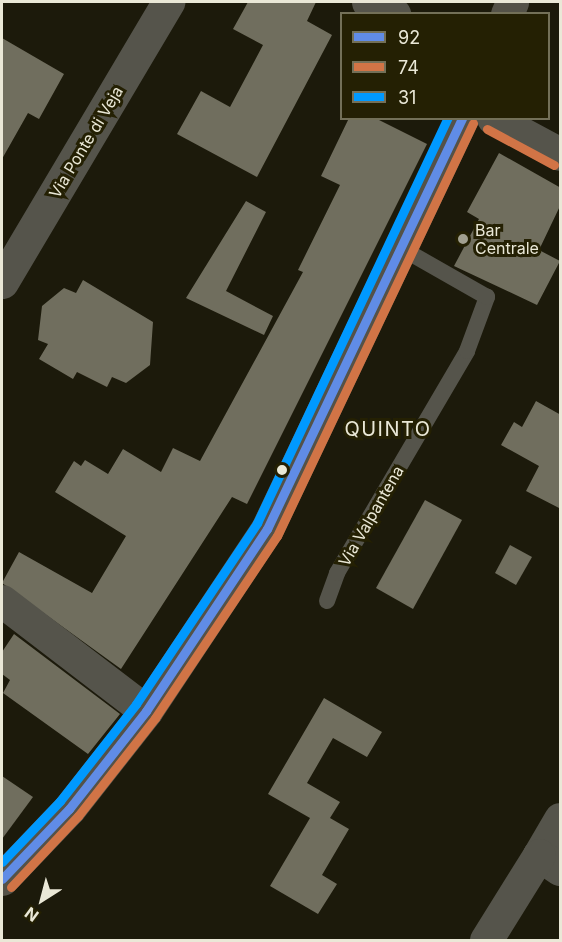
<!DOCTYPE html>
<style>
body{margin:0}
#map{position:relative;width:562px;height:942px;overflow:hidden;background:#1c1a0b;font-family:Inter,sans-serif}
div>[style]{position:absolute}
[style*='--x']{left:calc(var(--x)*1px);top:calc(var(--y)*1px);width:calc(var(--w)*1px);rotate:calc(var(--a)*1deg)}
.building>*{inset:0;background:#706e5e}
.lane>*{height:16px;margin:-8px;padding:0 8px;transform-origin:8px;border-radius:8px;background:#55544b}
.street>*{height:33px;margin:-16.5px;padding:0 16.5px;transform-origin:16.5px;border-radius:16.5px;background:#55544b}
.secondary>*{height:33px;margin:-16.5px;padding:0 16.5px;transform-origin:16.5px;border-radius:16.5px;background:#545248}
.bus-1>*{height:9px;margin:-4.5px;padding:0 4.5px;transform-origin:4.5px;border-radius:4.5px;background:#608ce6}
.bus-2>*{height:9px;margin:-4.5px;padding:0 4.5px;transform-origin:4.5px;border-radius:4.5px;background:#d17446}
.bus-3>*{height:9px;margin:-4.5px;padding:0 4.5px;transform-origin:4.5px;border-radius:4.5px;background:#09f}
.dots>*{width:16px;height:16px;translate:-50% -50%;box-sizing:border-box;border:3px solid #242003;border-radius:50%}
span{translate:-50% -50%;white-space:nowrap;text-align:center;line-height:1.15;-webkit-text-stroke:6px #242003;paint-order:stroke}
.street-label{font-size:16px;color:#eae8d7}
.poi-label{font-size:16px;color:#eae8d7}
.left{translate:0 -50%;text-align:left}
.quarter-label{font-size:20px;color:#eae8d7;letter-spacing:1.5px}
.frame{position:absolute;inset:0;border:3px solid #eae8d7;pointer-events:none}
.legend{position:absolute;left:340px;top:12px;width:210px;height:108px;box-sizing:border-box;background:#242003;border:2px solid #737058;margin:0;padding:8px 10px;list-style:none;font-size:18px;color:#eae8d7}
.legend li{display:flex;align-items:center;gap:12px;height:30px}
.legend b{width:30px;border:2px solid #737058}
.north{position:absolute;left:12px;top:870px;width:60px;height:60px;-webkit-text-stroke:4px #242003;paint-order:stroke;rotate:216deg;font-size:16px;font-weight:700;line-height:24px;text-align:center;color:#eae8d7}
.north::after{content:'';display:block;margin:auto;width:21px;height:27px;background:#eae8d7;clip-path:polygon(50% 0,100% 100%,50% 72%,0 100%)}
</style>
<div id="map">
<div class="building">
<i style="clip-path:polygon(248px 2px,316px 2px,307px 21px,332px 35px,257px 177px,177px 134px,201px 91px,230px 107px,263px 45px,233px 29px)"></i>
<i style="clip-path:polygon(2px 38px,64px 74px,39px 119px,28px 113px,2px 159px)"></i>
<i style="clip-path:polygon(349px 118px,375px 118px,427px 144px,247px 504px,232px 497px,121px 669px,2px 583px,19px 552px,92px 593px,126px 536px,55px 492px,74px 461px,81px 466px,85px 460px,108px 474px,123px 449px,161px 472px,173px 448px,200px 461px,303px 272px,298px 270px,340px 185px,321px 176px)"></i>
<i style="clip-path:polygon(499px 153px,561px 188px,561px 204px,539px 250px,560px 261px,537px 305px,454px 266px,479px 219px,467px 212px)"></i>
<i style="clip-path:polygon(246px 201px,266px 212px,226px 291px,273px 316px,264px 335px,186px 298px)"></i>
<i style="clip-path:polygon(83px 280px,153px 322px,150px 365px,126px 383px,112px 377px,107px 387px,77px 372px,73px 379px,39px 359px,48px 344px,38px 340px,42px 306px,64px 288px,76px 293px)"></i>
<i style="clip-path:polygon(536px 401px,561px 415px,561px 509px,526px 491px,539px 466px,501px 445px,514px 422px,522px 427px)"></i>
<i style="clip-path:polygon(425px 500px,462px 520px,413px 609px,376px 588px)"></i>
<i style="clip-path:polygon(510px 545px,532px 557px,516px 585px,495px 573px)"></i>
<i style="clip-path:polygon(14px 634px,120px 714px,88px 754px,3px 693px,10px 680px,2px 674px,2px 652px)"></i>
<i style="clip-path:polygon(324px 698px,382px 732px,367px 757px,333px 738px,307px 783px,340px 802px,330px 818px,349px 829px,322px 875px,337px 884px,318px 914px,270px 886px,310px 818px,268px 794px)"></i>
<i style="clip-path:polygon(2px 776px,33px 797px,2px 839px)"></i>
</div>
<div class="lane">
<i style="--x:327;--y:601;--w:30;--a:-70"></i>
<i style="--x:337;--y:573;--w:257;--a:-59.6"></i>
<i style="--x:467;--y:351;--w:58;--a:-69.7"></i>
<i style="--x:487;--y:297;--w:99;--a:-150.3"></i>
</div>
<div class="street">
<i style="--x:368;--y:2;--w:29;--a:25"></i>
<i style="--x:493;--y:118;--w:76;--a:28.2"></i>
<i style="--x:2;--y:282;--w:326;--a:-59.3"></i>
<i style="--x:2;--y:601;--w:181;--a:37.4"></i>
<i style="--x:560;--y:819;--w:42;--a:120.3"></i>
<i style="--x:539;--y:855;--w:25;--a:34"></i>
<i style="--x:486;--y:940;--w:100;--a:-58.1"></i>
</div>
<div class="secondary">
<i style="--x:507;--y:14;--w:13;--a:-67"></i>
<i style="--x:2;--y:879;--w:97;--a:-46.3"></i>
<i style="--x:69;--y:809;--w:125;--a:-51.8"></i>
<i style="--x:146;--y:711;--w:219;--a:-56.4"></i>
<i style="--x:267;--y:529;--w:455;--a:-64.6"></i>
</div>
<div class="bus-1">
<i style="--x:2;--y:879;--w:97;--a:-46.3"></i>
<i style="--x:69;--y:809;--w:125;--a:-51.8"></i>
<i style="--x:146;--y:711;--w:219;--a:-56.4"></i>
<i style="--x:267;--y:529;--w:455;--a:-64.6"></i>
</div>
<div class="bus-2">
<i style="--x:487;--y:129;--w:76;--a:28.2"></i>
<i style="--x:11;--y:887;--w:98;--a:-46.7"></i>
<i style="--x:78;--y:816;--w:125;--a:-51.8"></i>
<i style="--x:155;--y:718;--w:219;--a:-56.2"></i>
<i style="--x:277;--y:536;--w:457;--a:-64.6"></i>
</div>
<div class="bus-3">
<i style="--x:2;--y:862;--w:84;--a:-46.4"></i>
<i style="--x:60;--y:801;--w:123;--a:-51.9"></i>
<i style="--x:136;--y:704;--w:218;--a:-56.2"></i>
<i style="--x:257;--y:523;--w:448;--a:-64.8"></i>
</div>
<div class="dots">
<i style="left:463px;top:239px;background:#a2a090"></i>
<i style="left:282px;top:470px;background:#eae8d7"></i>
</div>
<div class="street-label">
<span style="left:86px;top:142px;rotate:-59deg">Via Ponte di Veja</span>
<span style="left:371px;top:516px;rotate:-60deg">Via Valpantena</span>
</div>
<div class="poi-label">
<span class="left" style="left:475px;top:239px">Bar<br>Centrale</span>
</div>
<div class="quarter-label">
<span style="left:388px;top:429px">QUINTO</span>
</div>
<div class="frame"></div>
<ul class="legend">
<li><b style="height:8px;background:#608ce6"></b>92</li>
<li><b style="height:8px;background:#d17446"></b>74</li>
<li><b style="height:8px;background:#09f"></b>31</li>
</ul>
<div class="north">N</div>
</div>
